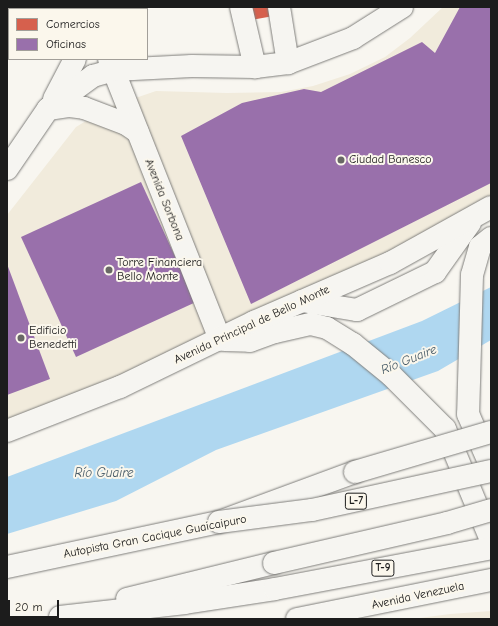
<!DOCTYPE html>
<meta charset="utf-8">
<style>
body{margin:0}
#map{position:relative;width:498px;height:626px;overflow:hidden;background:#f8f6f0;font-family:"Comic Neue",sans-serif}
div>[style]{position:absolute}
[style*='--x']{left:calc(var(--x)*1px);top:calc(var(--y)*1px);width:calc(var(--w)*1px);rotate:calc(var(--a)*1deg)}
.built>*{inset:0;background:#f1ebdc}
.water>*{inset:0;background:#afd7f0}
.shops>*{inset:0;background:#d6604d}
.offices>*{inset:0;background:#9970ab}
.roads{filter:drop-shadow(0 0 1px #7f7e7b) drop-shadow(0 0 1px #7f7e7b)}
.minor>*{height:22px;margin:-11px;padding:0 11px;transform-origin:11px;border-radius:11px;background:#f6f5f1}
.highway>*{height:22px;margin:-11px;padding:0 11px;transform-origin:11px;border-radius:11px;background:#f6f5f1}
.bridges{filter:drop-shadow(0 0 1px #7f7e7b) drop-shadow(0 0 1px #7f7e7b)}
.highway-bridge>*{height:22px;margin:-11px;padding:0 11px;transform-origin:11px;border-radius:11px;background:#f6f5f1}
.dots>*{width:11px;height:11px;translate:-50% -50%;box-sizing:border-box;border:2px solid #fbf7ec;border-radius:50%}
span{translate:-50% -50%;white-space:nowrap;text-align:center;line-height:1.15;-webkit-text-stroke:4px #fbf7ec;paint-order:stroke}
.shield-label span{padding:1px 3px;background:#fbf7ec;border:1px solid;border-radius:3px;-webkit-text-stroke-width:0}
.shield-label{font-size:11px;color:#1c1c1c;font-weight:700}
.poi-label{font-size:12px;color:#1c1c1c}
.left{translate:0 -50%;text-align:left}
.street-label{font-size:12px;color:#1c1c1c}
.water-label{font-size:13px;color:#455966;font-style:italic}
.frame{position:absolute;inset:0;border:8px solid #1c1c1c;pointer-events:none}
.legend{position:absolute;left:8px;top:8px;width:140px;height:52px;box-sizing:border-box;background:#fbf7ec;border:1px solid #a29f99;margin:0;padding:5px 7px;list-style:none;font-size:12px;color:#1c1c1c}
.legend li{display:flex;align-items:center;gap:8px;height:20px}
.legend b{width:20px;border:1px solid #a29f99}
.scale{position:absolute;left:8px;top:600px;width:51px;height:18px;box-sizing:border-box;border:2px solid #1c1c1c;border-top:0;padding-left:5px;font-size:12px;line-height:14px;white-space:nowrap;color:#1c1c1c;-webkit-text-stroke:3px #fbf7ec;paint-order:stroke}
</style>
<div id="map">
<div class="built">
<i style="clip-path:polygon(443px 7px,491px 7px,491px 214px,7px 426px,7px 215px,76px 127px,109px 107px,156px 91px,227px 93px,281px 92px,313px 86px,350px 74px,385px 57px,410px 38px)"></i>
<i style="clip-path:polygon(491px 611px,491px 619px,412px 619px,450px 614px)"></i>
</div>
<div class="water">
<i style="clip-path:polygon(491px 287px,491px 340px,438px 371px,216px 450px,116px 501px,7px 534px,7px 477px,422px 321px)"></i>
</div>
<div class="shops">
<i style="clip-path:polygon(243px 7px,277px 7px,279px 15px,246px 21px)"></i>
</div>
<div class="offices">
<i style="clip-path:polygon(460px 7px,491px 7px,491px 183px,251px 304px,181px 136px,242px 103px,304px 89px,321px 92px,422px 42px,435px 53px)"></i>
<i style="clip-path:polygon(141px 182px,196px 302px,76px 357px,21px 237px)"></i>
<i style="clip-path:polygon(7px 264px,50px 379px,7px 395px)"></i>
</div>
<div class="roads">
<div class="minor">
<i style="--x:95;--y:7;--w:3;--a:45"></i>
<i style="--x:241;--y:7;--w:62;--a:76.9"></i>
<i style="--x:279;--y:7;--w:57;--a:80.9"></i>
<i style="--x:109;--y:59;--w:302;--a:68.4"></i>
<i style="--x:54;--y:99;--w:45;--a:-62.3"></i>
<i style="--x:48;--y:109;--w:22;--a:-8"></i>
<i style="--x:70;--y:106;--w:14;--a:8"></i>
<i style="--x:84;--y:108;--w:45;--a:20.9"></i>
<i style="--x:126;--y:124;--w:14;--a:34"></i>
<i style="--x:7;--y:169;--w:73;--a:-55.7"></i>
<i style="--x:48;--y:109;--w:56;--a:-36.3"></i>
<i style="--x:93;--y:76;--w:22;--a:-16"></i>
<i style="--x:114;--y:70;--w:78;--a:-2.9"></i>
<i style="--x:192;--y:66;--w:63;--a:0.9"></i>
<i style="--x:255;--y:67;--w:33;--a:-7"></i>
<i style="--x:288;--y:63;--w:70;--a:-21"></i>
<i style="--x:353;--y:38;--w:58;--a:-32.3"></i>
<i style="--x:491;--y:238;--w:14;--a:141"></i>
<i style="--x:480;--y:247;--w:29;--a:106"></i>
<i style="--x:472;--y:275;--w:139;--a:91.6"></i>
<i style="--x:468;--y:414;--w:58;--a:66.5"></i>
<i style="--x:302;--y:301;--w:56;--a:9.3"></i>
<i style="--x:357;--y:310;--w:87;--a:-26"></i>
<i style="--x:435;--y:272;--w:60;--a:-54.5"></i>
<i style="--x:225;--y:340;--w:25;--a:2"></i>
<i style="--x:250;--y:341;--w:27;--a:-20"></i>
<i style="--x:275;--y:332;--w:37;--a:-13"></i>
<i style="--x:311;--y:324;--w:16;--a:14"></i>
<i style="--x:327;--y:328;--w:31;--a:32"></i>
<i style="--x:353;--y:344;--w:49;--a:39.2"></i>
<i style="--x:391;--y:375;--w:76;--a:45"></i>
<i style="--x:445;--y:429;--w:120;--a:67.5"></i>
<i style="--x:7;--y:431;--w:121;--a:-21.3"></i>
<i style="--x:120;--y:387;--w:149;--a:-25.9"></i>
<i style="--x:254;--y:322;--w:148;--a:-23.5"></i>
<i style="--x:390;--y:263;--w:115;--a:-29"></i>
<i style="--x:297;--y:619;--w:198;--a:-11.4"></i>
</div>
<div class="highway">
<i style="--x:7;--y:567;--w:217;--a:-12"></i>
<i style="--x:219;--y:522;--w:145;--a:-20.2"></i>
<i style="--x:127;--y:599;--w:151;--a:-13.8"></i>
<i style="--x:60;--y:617;--w:126;--a:-6.4"></i>
<i style="--x:185;--y:603;--w:91;--a:-8.8"></i>
<i style="--x:275;--y:589;--w:220;--a:-10.7"></i>
</div>
</div>
<div class="bridges">
<div class="highway-bridge">
<i style="--x:355;--y:472;--w:142;--a:-16.4"></i>
<i style="--x:219;--y:522;--w:94;--a:-7.4"></i>
<i style="--x:312;--y:510;--w:183;--a:-12.3"></i>
<i style="--x:274;--y:563;--w:178;--a:-13"></i>
<i style="--x:447;--y:523;--w:46;--a:-16.5"></i>
</div>
</div>
<div class="dots">
<i style="left:341px;top:160px;background:#696866"></i>
<i style="left:109px;top:270px;background:#696866"></i>
<i style="left:21px;top:338px;background:#696866"></i>
</div>
<div class="shield-label">
<span style="left:356px;top:501px">L-7</span>
<span style="left:383px;top:568px">T-9</span>
</div>
<div class="poi-label">
<span class="left" style="left:349px;top:160px">Ciudad Banesco</span>
<span class="left" style="left:117px;top:270px">Torre Financiera<br>Bello Monte</span>
<span class="left" style="left:29px;top:338px">Edificio<br>Benedetti</span>
</div>
<div class="street-label">
<span style="left:164px;top:200px;rotate:68deg">Avenida Sorbona</span>
<span style="left:252px;top:325px;rotate:-25deg">Avenida Principal de Bello Monte</span>
<span style="left:155px;top:537px;rotate:-11deg">Autopista Gran Cacique Guaicaipuro</span>
<span style="left:418px;top:596px;rotate:-12deg">Avenida Venezuela</span>
</div>
<div class="water-label">
<span style="left:409px;top:360px;rotate:-22deg">Río Guaire</span>
<span style="left:104px;top:473px">Río Guaire</span>
</div>
<div class="frame"></div>
<ul class="legend">
<li><b style="height:11px;background:#d6604d"></b>Comercios</li>
<li><b style="height:11px;background:#9970ab"></b>Oficinas</li>
</ul>
<div class="scale">20 m</div>
</div>
